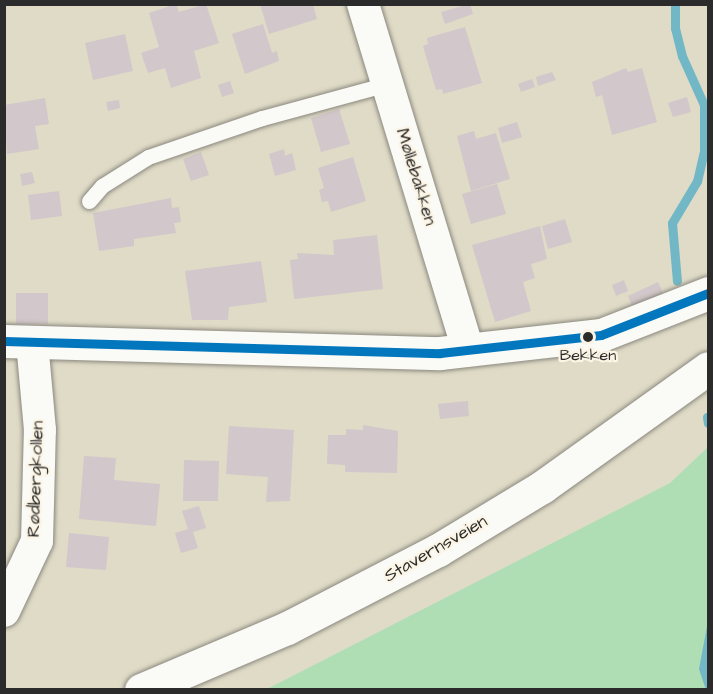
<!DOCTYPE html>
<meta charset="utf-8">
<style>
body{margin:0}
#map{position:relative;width:713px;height:694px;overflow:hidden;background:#dfdbc7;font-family:"Architects Daughter",sans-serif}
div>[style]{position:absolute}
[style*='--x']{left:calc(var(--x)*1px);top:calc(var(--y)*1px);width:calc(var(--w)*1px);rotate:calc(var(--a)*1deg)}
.green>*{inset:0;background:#b0deb4}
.water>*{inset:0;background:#72b7c5}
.stream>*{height:9px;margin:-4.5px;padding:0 4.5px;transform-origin:4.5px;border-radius:4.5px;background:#72b7c5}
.building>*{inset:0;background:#d2c7ca}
.roads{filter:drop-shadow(0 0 2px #8b887e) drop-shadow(0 0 2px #8b887e)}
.service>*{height:15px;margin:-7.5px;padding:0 7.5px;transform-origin:7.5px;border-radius:7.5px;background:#fafaf7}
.minor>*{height:32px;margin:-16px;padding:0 16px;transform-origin:16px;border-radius:16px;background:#fafaf7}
.tertiary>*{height:33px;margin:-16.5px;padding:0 16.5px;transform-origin:16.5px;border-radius:16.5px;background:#fafaf7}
.primary>*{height:33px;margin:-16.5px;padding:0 16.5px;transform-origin:16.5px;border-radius:16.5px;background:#fafaf7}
.bus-1>*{height:9px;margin:-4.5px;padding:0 4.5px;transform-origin:4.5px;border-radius:4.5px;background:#0277bd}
.dots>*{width:16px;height:16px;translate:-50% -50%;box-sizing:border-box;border:3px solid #fcf5e5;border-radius:50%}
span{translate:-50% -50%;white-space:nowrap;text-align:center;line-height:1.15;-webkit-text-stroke:4.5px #fcf5e5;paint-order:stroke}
.bus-label{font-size:16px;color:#2b2b2b}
.street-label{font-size:18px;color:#2b2b2b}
.frame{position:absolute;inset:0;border:6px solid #2b2b2b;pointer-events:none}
</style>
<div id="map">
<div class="green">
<i style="clip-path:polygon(708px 447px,708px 689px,265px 690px,670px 483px)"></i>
</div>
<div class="water">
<i style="clip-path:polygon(708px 621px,708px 689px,706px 690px,699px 669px)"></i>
</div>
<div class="stream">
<i style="--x:675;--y:4;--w:24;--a:90"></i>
<i style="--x:675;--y:28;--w:29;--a:76"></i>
<i style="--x:682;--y:56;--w:54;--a:65.8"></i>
<i style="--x:704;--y:105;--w:46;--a:90"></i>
<i style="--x:704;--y:151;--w:31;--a:103"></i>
<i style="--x:697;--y:181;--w:49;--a:120.8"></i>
<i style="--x:672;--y:223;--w:58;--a:85.1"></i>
<i style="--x:707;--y:417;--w:6;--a:81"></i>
</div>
<div class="building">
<i style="clip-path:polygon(176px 4px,179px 12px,206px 4px,219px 43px,194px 51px,201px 78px,171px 88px,165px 68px,148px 73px,141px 53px,159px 47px,149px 13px)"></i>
<i style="clip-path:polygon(260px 4px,313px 4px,317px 19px,269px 34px)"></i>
<i style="clip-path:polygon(470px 4px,473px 14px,445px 24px,441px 12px)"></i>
<i style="clip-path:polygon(263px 24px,272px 53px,277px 51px,279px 61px,245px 74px,232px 34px)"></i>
<i style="clip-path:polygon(465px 27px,482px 83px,443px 94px,442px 89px,436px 90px,423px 46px,428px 44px,427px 38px)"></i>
<i style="clip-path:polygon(125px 34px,133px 71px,93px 80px,85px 43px)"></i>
<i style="clip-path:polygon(626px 68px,628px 72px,642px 68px,657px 122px,612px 135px,602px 95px,596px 97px,592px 82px)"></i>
<i style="clip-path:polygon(552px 72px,556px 80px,538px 86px,536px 77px)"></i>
<i style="clip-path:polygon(532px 79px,535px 87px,521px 92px,518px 84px)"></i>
<i style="clip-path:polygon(230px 81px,234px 93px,222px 97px,218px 85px)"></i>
<i style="clip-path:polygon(687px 97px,691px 112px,673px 117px,668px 103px)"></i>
<i style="clip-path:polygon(45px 98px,49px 124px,35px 126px,39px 149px,7px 154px,4px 105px)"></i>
<i style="clip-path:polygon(119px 100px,120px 108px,108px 111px,106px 102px)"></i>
<i style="clip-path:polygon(339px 109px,350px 144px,321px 152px,311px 118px)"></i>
<i style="clip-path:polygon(517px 122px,522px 137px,502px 143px,498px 128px)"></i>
<i style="clip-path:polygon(474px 131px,476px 139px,496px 133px,510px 179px,471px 191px,457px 136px)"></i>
<i style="clip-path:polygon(284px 149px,285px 156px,292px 153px,296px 170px,275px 176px,269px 154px)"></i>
<i style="clip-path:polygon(201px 152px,209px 175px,191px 181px,183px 159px)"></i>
<i style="clip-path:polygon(353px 157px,366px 201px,331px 212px,328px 201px,322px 202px,319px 190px,324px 188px,318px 168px)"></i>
<i style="clip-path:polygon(32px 172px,35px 183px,22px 186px,20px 174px)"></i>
<i style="clip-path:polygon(497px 184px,506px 214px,471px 224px,462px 194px)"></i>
<i style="clip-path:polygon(59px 191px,62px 216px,31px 220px,28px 195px)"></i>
<i style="clip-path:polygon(171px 198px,172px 208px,179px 207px,181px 222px,174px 223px,176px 233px,134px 239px,134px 246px,99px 251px,93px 213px)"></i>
<i style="clip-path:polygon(565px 219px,572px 242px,548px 249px,542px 226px)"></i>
<i style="clip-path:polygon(540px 226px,547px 259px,531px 264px,535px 278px,523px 282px,531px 311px,495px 322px,472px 245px)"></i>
<i style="clip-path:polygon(377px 235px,383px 289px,294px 299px,290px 260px,298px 259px,297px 253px,334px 255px,333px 240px)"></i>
<i style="clip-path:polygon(261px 261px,267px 302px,229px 307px,228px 320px,192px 320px,185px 271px)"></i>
<i style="clip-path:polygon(624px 280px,628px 291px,616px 296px,612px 285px)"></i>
<i style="clip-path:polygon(658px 282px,667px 302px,637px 316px,628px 296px)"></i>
<i style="clip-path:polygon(16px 293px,48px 293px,48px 324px,16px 324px)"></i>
<i style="clip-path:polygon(468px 401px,469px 416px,440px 419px,438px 404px)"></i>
<i style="clip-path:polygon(363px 425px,398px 431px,397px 473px,345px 472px,345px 465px,327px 464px,328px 435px,346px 435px,346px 429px,363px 430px)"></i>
<i style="clip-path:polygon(229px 426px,294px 430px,290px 501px,266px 502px,268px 477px,226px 474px)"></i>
<i style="clip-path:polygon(84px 456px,116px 458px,114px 480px,160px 484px,156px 526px,79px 519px)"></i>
<i style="clip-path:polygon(184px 460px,219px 461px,218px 501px,183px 501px)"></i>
<i style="clip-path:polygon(199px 506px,206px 528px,193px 532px,198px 548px,181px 553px,175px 533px,188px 529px,182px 511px)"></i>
<i style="clip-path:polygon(69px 533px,109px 537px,106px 570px,66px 567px)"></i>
</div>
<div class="roads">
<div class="service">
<i style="--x:89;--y:201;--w:20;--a:-49"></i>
<i style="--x:102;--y:186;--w:54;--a:-32.2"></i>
<i style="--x:148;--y:157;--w:120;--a:-18.9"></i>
<i style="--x:262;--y:118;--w:130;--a:-15.2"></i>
</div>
<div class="minor">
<i style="--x:363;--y:4;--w:362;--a:73.1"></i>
<i style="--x:4;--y:611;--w:77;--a:-64.8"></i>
<i style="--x:37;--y:541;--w:111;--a:-88.5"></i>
<i style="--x:40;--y:430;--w:88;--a:-95.2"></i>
</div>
<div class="tertiary">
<i style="--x:4;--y:341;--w:436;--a:1.6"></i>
<i style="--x:440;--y:353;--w:162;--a:-6.4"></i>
<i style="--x:601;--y:335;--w:115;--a:-21.4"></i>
</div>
<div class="primary">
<i style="--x:141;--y:690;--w:159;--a:-23"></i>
<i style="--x:287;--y:628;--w:170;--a:-27.3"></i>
<i style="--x:438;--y:550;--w:122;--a:-31.2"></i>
<i style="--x:542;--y:487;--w:204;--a:-35.6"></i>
</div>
</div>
<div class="bus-1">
<i style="--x:4;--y:341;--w:436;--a:1.6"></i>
<i style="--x:440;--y:353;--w:162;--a:-6.4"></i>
<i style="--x:601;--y:335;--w:115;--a:-21.4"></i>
</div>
<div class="dots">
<i style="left:588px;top:337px;background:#2b2b2b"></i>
</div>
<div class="bus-label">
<span style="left:588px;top:355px">Bekken</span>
</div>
<div class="street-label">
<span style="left:416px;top:177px;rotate:73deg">Møllebakken</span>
<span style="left:36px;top:479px;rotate:-88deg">Rødbergkollen</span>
<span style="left:436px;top:549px;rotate:-30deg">Stavernsveien</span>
</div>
<div class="frame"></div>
</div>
